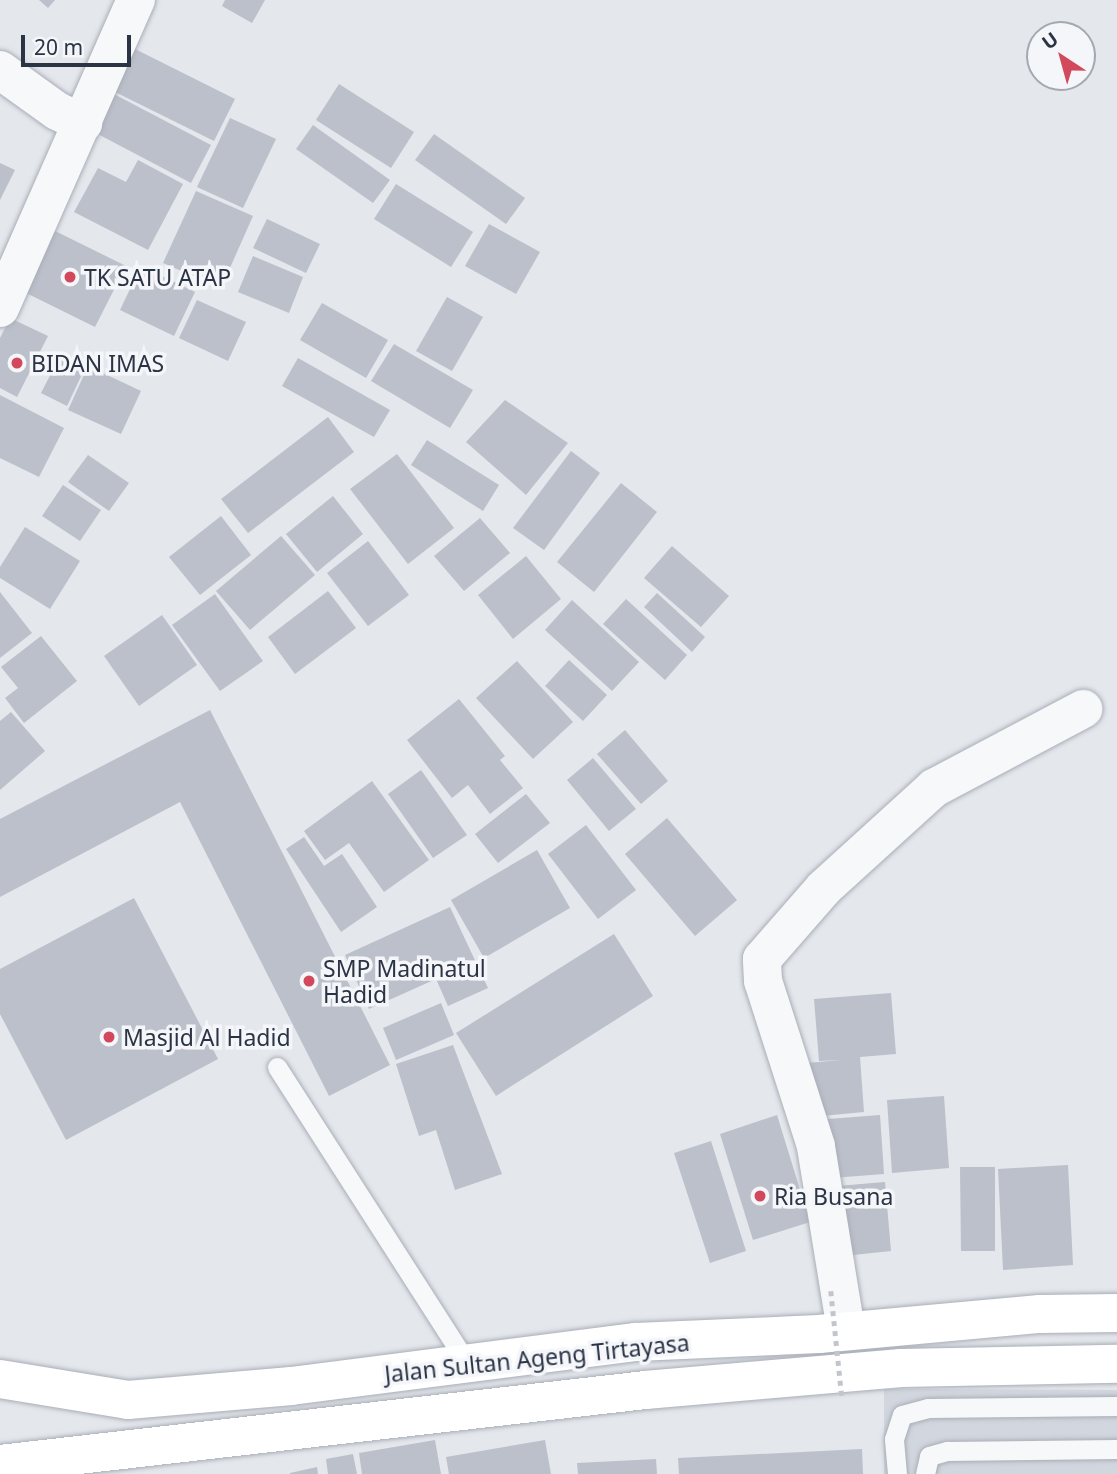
<!DOCTYPE html>
<style>
body{margin:0}
#map{position:relative;width:1117px;height:1474px;overflow:hidden;background:#e4e7ec;font-family:"Noto Sans",sans-serif}
div>[style]{position:absolute}
[style*='--x']{left:calc(var(--x)*1px);top:calc(var(--y)*1px);width:calc(var(--w)*1px);rotate:calc(var(--a)*1deg)}
.built>*{inset:0;background:#d2d6de}
.building>*{inset:0;background:#bbc0ca}
.roads{filter:drop-shadow(0 0 2px #a9aeb7) drop-shadow(0 0 2px #a9aeb7)}
.service>*{height:19px;margin:-9.5px;padding:0 9.5px;transform-origin:9.5px;border-radius:9.5px;background:#f7f8fa}
.minor>*{height:38px;margin:-19px;padding:0 19px;transform-origin:19px;border-radius:19px;background:#f7f8fa}
.trunk>*{height:38px;margin:-19px;padding:0 19px;transform-origin:19px;border-radius:19px;background:#fff}
.path-bridge>*{height:4.5px;margin-top:-2.25px;transform-origin:0;background:repeating-linear-gradient(90deg,#c2c5cb 0 5px,transparent 0 10px)}
.dots>*{width:19px;height:19px;translate:-50% -50%;box-sizing:border-box;border:4px solid #f4f6f9;border-radius:50%}
span{translate:-50% -50%;white-space:nowrap;text-align:center;line-height:1.15;-webkit-text-stroke:7px #f4f6f9;paint-order:stroke}
.poi-label{font-size:23px;color:#2b3445}
.left{translate:0 -50%;text-align:left}
.street-label{font-size:23px;color:#2b3445}
.north{position:absolute;left:1026px;top:21px;width:70px;height:70px;box-sizing:border-box;background:#f4f6f9;border:2px solid #a4a8b1;border-radius:50%;rotate:324deg;font-size:19px;font-weight:700;line-height:28px;text-align:center;color:#2b3445}
.north::after{content:'';display:block;margin:auto;width:24px;height:32px;background:#d1495b;clip-path:polygon(50% 0,100% 100%,50% 72%,0 100%)}
.scale{position:absolute;left:21px;top:35px;width:110px;height:32px;box-sizing:border-box;border:4px solid #2b3445;border-top:0;padding-left:9px;font-size:21px;line-height:24px;white-space:nowrap;color:#2b3445;-webkit-text-stroke:5px #f4f6f9;paint-order:stroke}
</style>
<div id="map">
<div class="built">
<i style="clip-path:polygon(884px 1389px,1117px 1390px,1117px 1474px,884px 1474px)"></i>
</div>
<div class="building">
<i style="clip-path:polygon(39px 0,55px 0,48px 8px)"></i>
<i style="clip-path:polygon(225px 0,265px 0,252px 23px,222px 6px)"></i>
<i style="clip-path:polygon(133px 48px,235px 99px,214px 141px,111px 90px)"></i>
<i style="clip-path:polygon(339px 84px,414px 132px,391px 168px,316px 120px)"></i>
<i style="clip-path:polygon(112px 93px,211px 145px,191px 183px,92px 131px)"></i>
<i style="clip-path:polygon(230px 118px,276px 139px,243px 208px,197px 187px)"></i>
<i style="clip-path:polygon(313px 125px,390px 180px,373px 203px,296px 149px)"></i>
<i style="clip-path:polygon(434px 134px,525px 198px,506px 224px,415px 160px)"></i>
<i style="clip-path:polygon(138px 160px,183px 184px,148px 250px,74px 212px,98px 168px,126px 182px)"></i>
<i style="clip-path:polygon(0 163px,15px 170px,0 200px)"></i>
<i style="clip-path:polygon(396px 184px,473px 232px,451px 267px,374px 219px)"></i>
<i style="clip-path:polygon(196px 191px,253px 216px,221px 288px,163px 263px)"></i>
<i style="clip-path:polygon(267px 219px,320px 244px,306px 273px,253px 248px)"></i>
<i style="clip-path:polygon(489px 224px,540px 252px,516px 294px,465px 266px)"></i>
<i style="clip-path:polygon(45px 226px,126px 266px,95px 327px,14px 287px)"></i>
<i style="clip-path:polygon(253px 256px,303px 277px,289px 313px,238px 292px)"></i>
<i style="clip-path:polygon(141px 266px,195px 292px,174px 336px,120px 310px)"></i>
<i style="clip-path:polygon(447px 297px,483px 317px,452px 371px,416px 351px)"></i>
<i style="clip-path:polygon(197px 300px,246px 322px,228px 361px,179px 338px)"></i>
<i style="clip-path:polygon(322px 303px,388px 340px,366px 378px,300px 340px)"></i>
<i style="clip-path:polygon(10px 318px,48px 336px,17px 397px,0 388px,0 338px)"></i>
<i style="clip-path:polygon(394px 344px,473px 390px,450px 428px,371px 381px)"></i>
<i style="clip-path:polygon(61px 354px,86px 366px,67px 406px,41px 393px)"></i>
<i style="clip-path:polygon(298px 358px,390px 410px,374px 437px,282px 386px)"></i>
<i style="clip-path:polygon(88px 366px,141px 391px,121px 434px,68px 410px)"></i>
<i style="clip-path:polygon(0 395px,64px 428px,39px 477px,0 458px)"></i>
<i style="clip-path:polygon(505px 400px,568px 443px,526px 495px,466px 442px)"></i>
<i style="clip-path:polygon(328px 417px,354px 452px,248px 533px,221px 499px)"></i>
<i style="clip-path:polygon(427px 440px,499px 485px,483px 511px,411px 465px)"></i>
<i style="clip-path:polygon(571px 451px,600px 473px,544px 550px,513px 528px)"></i>
<i style="clip-path:polygon(397px 454px,454px 528px,408px 564px,350px 489px)"></i>
<i style="clip-path:polygon(88px 455px,129px 483px,109px 511px,68px 482px)"></i>
<i style="clip-path:polygon(621px 483px,657px 512px,594px 592px,557px 562px)"></i>
<i style="clip-path:polygon(63px 485px,101px 510px,80px 541px,42px 516px)"></i>
<i style="clip-path:polygon(333px 496px,363px 534px,317px 572px,286px 534px)"></i>
<i style="clip-path:polygon(221px 516px,251px 555px,200px 595px,169px 557px)"></i>
<i style="clip-path:polygon(480px 518px,510px 553px,464px 591px,434px 556px)"></i>
<i style="clip-path:polygon(25px 527px,80px 561px,50px 609px,0 578px,0 567px)"></i>
<i style="clip-path:polygon(281px 536px,315px 575px,250px 630px,216px 591px)"></i>
<i style="clip-path:polygon(368px 541px,409px 595px,368px 626px,327px 573px)"></i>
<i style="clip-path:polygon(672px 546px,729px 596px,701px 627px,644px 578px)"></i>
<i style="clip-path:polygon(526px 556px,561px 599px,513px 639px,478px 595px)"></i>
<i style="clip-path:polygon(328px 591px,356px 628px,295px 674px,268px 637px)"></i>
<i style="clip-path:polygon(0 592px,32px 633px,0 658px)"></i>
<i style="clip-path:polygon(657px 593px,705px 637px,692px 652px,644px 607px)"></i>
<i style="clip-path:polygon(215px 594px,263px 661px,220px 691px,172px 625px)"></i>
<i style="clip-path:polygon(626px 599px,687px 655px,665px 680px,603px 624px)"></i>
<i style="clip-path:polygon(572px 600px,639px 662px,612px 691px,545px 630px)"></i>
<i style="clip-path:polygon(162px 615px,197px 665px,139px 706px,104px 656px)"></i>
<i style="clip-path:polygon(41px 636px,77px 681px,24px 723px,5px 698px,18px 688px,1px 667px)"></i>
<i style="clip-path:polygon(569px 660px,607px 695px,583px 721px,545px 686px)"></i>
<i style="clip-path:polygon(517px 661px,573px 722px,533px 759px,476px 698px)"></i>
<i style="clip-path:polygon(459px 699px,505px 756px,500px 760px,523px 788px,490px 814px,468px 785px,452px 798px,407px 740px)"></i>
<i style="clip-path:polygon(210px 710px,390px 1065px,329px 1096px,180px 802px,0 897px,0 819px)"></i>
<i style="clip-path:polygon(11px 712px,45px 751px,0 790px,0 721px)"></i>
<i style="clip-path:polygon(625px 730px,668px 781px,641px 804px,597px 754px)"></i>
<i style="clip-path:polygon(593px 758px,636px 809px,609px 831px,567px 780px)"></i>
<i style="clip-path:polygon(421px 770px,467px 835px,433px 858px,388px 794px)"></i>
<i style="clip-path:polygon(372px 781px,429px 860px,384px 892px,349px 843px,325px 860px,304px 831px)"></i>
<i style="clip-path:polygon(526px 794px,550px 823px,498px 863px,475px 834px)"></i>
<i style="clip-path:polygon(667px 818px,737px 900px,695px 936px,625px 854px)"></i>
<i style="clip-path:polygon(586px 825px,636px 890px,598px 919px,548px 854px)"></i>
<i style="clip-path:polygon(304px 837px,324px 866px,342px 854px,377px 907px,341px 932px,286px 849px)"></i>
<i style="clip-path:polygon(537px 850px,570px 908px,484px 958px,451px 900px)"></i>
<i style="clip-path:polygon(134px 898px,218px 1059px,66px 1140px,0 1014px,0 969px)"></i>
<i style="clip-path:polygon(450px 907px,488px 988px,448px 1006px,436px 979px,369px 1009px,345px 955px)"></i>
<i style="clip-path:polygon(614px 934px,653px 996px,496px 1096px,456px 1033px)"></i>
<i style="clip-path:polygon(891px 993px,896px 1054px,860px 1057px,864px 1112px,811px 1117px,806px 1063px,842px 1060px,819px 1061px,814px 999px)"></i>
<i style="clip-path:polygon(441px 1003px,454px 1035px,396px 1060px,383px 1028px)"></i>
<i style="clip-path:polygon(453px 1045px,502px 1174px,455px 1190px,436px 1130px,419px 1136px,396px 1064px)"></i>
<i style="clip-path:polygon(944px 1096px,949px 1168px,892px 1173px,887px 1100px)"></i>
<i style="clip-path:polygon(777px 1115px,810px 1222px,753px 1240px,720px 1134px)"></i>
<i style="clip-path:polygon(880px 1115px,884px 1174px,832px 1178px,828px 1119px)"></i>
<i style="clip-path:polygon(711px 1141px,746px 1251px,710px 1263px,674px 1153px)"></i>
<i style="clip-path:polygon(1068px 1165px,1073px 1265px,1003px 1270px,998px 1169px)"></i>
<i style="clip-path:polygon(960px 1167px,995px 1167px,995px 1251px,961px 1251px)"></i>
<i style="clip-path:polygon(885px 1182px,891px 1251px,844px 1256px,837px 1186px)"></i>
<i style="clip-path:polygon(435px 1440px,441px 1474px,362px 1474px,359px 1453px)"></i>
<i style="clip-path:polygon(545px 1440px,551px 1474px,449px 1474px,446px 1457px)"></i>
<i style="clip-path:polygon(862px 1449px,863px 1474px,679px 1474px,678px 1458px)"></i>
<i style="clip-path:polygon(353px 1454px,357px 1474px,328px 1474px,326px 1459px)"></i>
<i style="clip-path:polygon(656px 1459px,657px 1474px,578px 1474px,577px 1463px)"></i>
<i style="clip-path:polygon(317px 1467px,318px 1474px,290px 1474px,290px 1473px)"></i>
</div>
<div class="roads">
<div class="service">
<i style="--x:277;--y:1067;--w:353;--a:57.3"></i>
<i style="--x:897;--y:1474;--w:35;--a:-95"></i>
<i style="--x:894;--y:1439;--w:25;--a:-72"></i>
<i style="--x:902;--y:1415;--w:27;--a:-15"></i>
<i style="--x:928;--y:1408;--w:189;--a:-0.6"></i>
<i style="--x:925;--y:1474;--w:18;--a:-77"></i>
<i style="--x:929;--y:1456;--w:19;--a:-16"></i>
<i style="--x:947;--y:1451;--w:170;--a:-0.7"></i>
</div>
<div class="minor">
<i style="--x:0;--y:70;--w:70;--a:35.7"></i>
<i style="--x:57;--y:111;--w:29;--a:25"></i>
<i style="--x:0;--y:308;--w:337;--a:-66.2"></i>
<i style="--x:846;--y:1330;--w:186;--a:-99.3"></i>
<i style="--x:816;--y:1146;--w:173;--a:-107.8"></i>
<i style="--x:763;--y:981;--w:22;--a:-93"></i>
<i style="--x:762;--y:959;--w:94;--a:-48.9"></i>
<i style="--x:824;--y:888;--w:149;--a:-42.3"></i>
<i style="--x:934;--y:788;--w:169;--a:-27.9"></i>
</div>
<div class="trunk">
<i style="--x:0;--y:1379;--w:130;--a:9.3"></i>
<i style="--x:128;--y:1400;--w:164;--a:-4.9"></i>
<i style="--x:291;--y:1386;--w:348;--a:-7.3"></i>
<i style="--x:636;--y:1342;--w:183;--a:-2.5"></i>
<i style="--x:819;--y:1334;--w:222;--a:-5.2"></i>
<i style="--x:1040;--y:1314;--w:77;--a:-0.7"></i>
<i style="--x:0;--y:1464;--w:649;--a:-6.54"></i>
<i style="--x:645;--y:1390;--w:257;--a:-4.9"></i>
<i style="--x:901;--y:1368;--w:216;--a:-1.1"></i>
</div>
</div>
<div class="path-bridge">
<i style="--x:831;--y:1291;--w:108;--a:84.1"></i>
</div>
<div class="dots">
<i style="left:70px;top:277px;background:#d1495b"></i>
<i style="left:17px;top:363px;background:#d1495b"></i>
<i style="left:309px;top:981px;background:#d1495b"></i>
<i style="left:109px;top:1037px;background:#d1495b"></i>
<i style="left:760px;top:1196px;background:#d1495b"></i>
</div>
<div class="poi-label">
<span class="left" style="left:84px;top:277px">TK SATU ATAP</span>
<span class="left" style="left:31px;top:363px">BIDAN IMAS</span>
<span class="left" style="left:323px;top:981px">SMP Madinatul<br>Hadid</span>
<span class="left" style="left:123px;top:1037px">Masjid Al Hadid</span>
<span class="left" style="left:774px;top:1196px">Ria Busana</span>
</div>
<div class="street-label">
<span style="left:537px;top:1358px;rotate:-6deg">Jalan Sultan Ageng Tirtayasa</span>
</div>
<div class="north">U</div>
<div class="scale">20 m</div>
</div>
